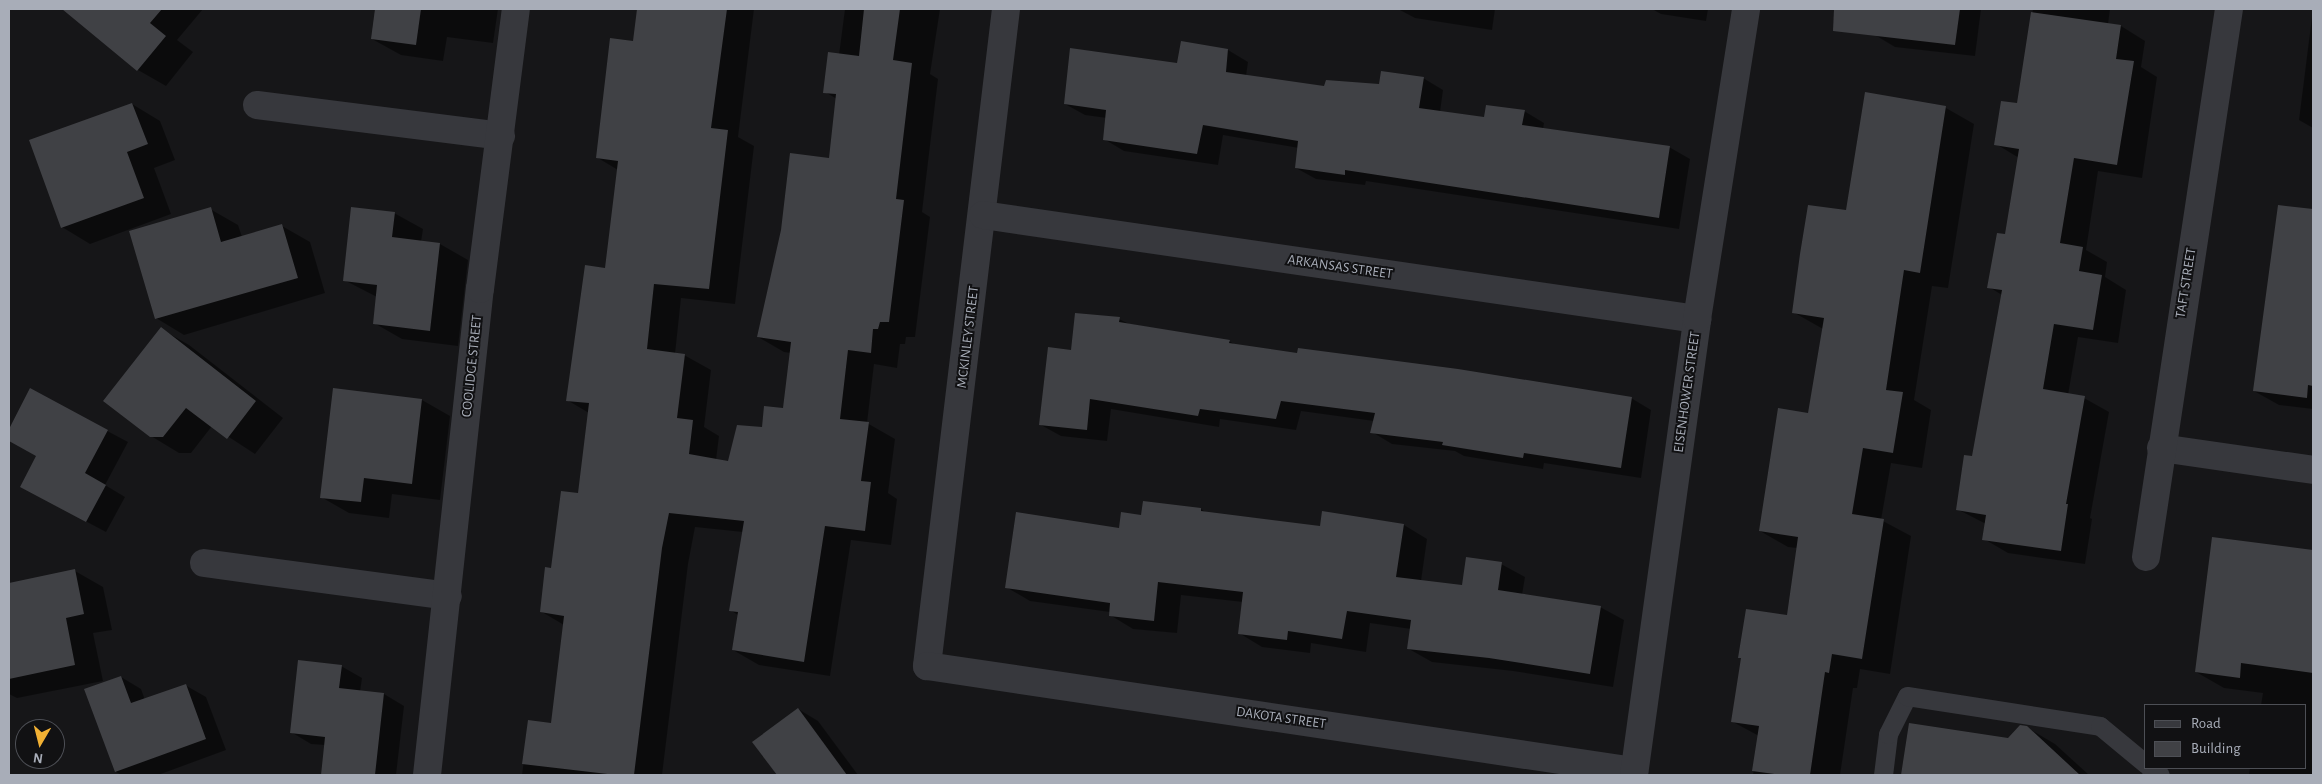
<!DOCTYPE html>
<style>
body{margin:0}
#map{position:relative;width:2322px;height:784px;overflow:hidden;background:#161618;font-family:"Alegreya Sans",sans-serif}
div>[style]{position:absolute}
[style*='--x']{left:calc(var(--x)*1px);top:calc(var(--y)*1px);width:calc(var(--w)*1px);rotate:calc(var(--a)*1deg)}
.shadow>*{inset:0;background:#0007}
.building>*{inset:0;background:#404145}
.service>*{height:19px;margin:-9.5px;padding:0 9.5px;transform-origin:9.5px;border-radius:9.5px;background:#37383d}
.minor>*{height:28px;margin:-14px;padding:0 14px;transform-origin:14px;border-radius:14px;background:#37383d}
span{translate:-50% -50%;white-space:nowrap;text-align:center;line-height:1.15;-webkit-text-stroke:4px #111113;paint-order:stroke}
.street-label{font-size:14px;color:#a8adb8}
.frame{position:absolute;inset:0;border:10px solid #a8adb8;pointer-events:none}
.legend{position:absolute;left:2144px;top:704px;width:162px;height:65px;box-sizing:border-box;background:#111113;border:1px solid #4d4f55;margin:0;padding:6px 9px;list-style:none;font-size:15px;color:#a8adb8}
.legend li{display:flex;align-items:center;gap:10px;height:25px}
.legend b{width:25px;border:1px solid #4d4f55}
.north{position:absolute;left:15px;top:719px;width:50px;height:50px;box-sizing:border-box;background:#111113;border:1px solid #4d4f55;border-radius:50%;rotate:188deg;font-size:14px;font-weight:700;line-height:20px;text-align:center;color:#a8adb8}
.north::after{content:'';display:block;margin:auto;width:18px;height:22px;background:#f2b134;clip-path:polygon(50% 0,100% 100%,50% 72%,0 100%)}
</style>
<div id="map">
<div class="shadow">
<i style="clip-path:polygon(92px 9px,203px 9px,177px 40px,193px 52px,166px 86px,138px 70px,80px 22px)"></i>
<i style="clip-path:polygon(376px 9px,498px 9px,493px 43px,447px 37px,443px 61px,401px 55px,372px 39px)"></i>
<i style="clip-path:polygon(639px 9px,754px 9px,738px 137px,754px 146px,735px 304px,681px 298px,675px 354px,684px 355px,711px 370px,704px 427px,719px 436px,716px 460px,729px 462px,784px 410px,791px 353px,784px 352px,758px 337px,830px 159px,837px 99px,825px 92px,839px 55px,845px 9px,940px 9px,930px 74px,938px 79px,922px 212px,930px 217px,915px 337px,906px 337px,905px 344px,900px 344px,897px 368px,874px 364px,867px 423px,895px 439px,888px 493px,897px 499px,891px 545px,851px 540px,830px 676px,759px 665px,733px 650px,738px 615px,730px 610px,743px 532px,695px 527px,688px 564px,662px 775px,522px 775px,529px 721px,552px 724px,564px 625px,542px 612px,552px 569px,579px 495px,589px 413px,567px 400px,606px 269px,618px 170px,598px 158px,635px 42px)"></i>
<i style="clip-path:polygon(1398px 9px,1495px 9px,1492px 30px,1415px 18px)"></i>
<i style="clip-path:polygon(1652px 9px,1708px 9px,1706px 21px,1661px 14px)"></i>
<i style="clip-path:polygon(1878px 9px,1981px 9px,1975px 56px,1895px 47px,1875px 35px)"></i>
<i style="clip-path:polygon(2033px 9px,2110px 9px,2108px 24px,2121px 26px,2145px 41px,2141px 67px,2157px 77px,2142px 178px,2098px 171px,2086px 250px,2107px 262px,2105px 277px,2126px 290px,2118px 343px,2078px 337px,2068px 395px,2084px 398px,2109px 412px,2090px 518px,2092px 519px,2085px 564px,2008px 553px,1984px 539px,1986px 524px,1957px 509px,1973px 458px,2002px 295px,1989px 287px,2006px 235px,2019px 158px,1996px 144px,2018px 105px)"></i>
<i style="clip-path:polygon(2313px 9px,2313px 128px,2299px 120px)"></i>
<i style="clip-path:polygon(1228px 50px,1248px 62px,1246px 76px,1325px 88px,1380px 85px,1423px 78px,1443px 90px,1440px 112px,1485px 118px,1524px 111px,1544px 123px,1543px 129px,1669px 147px,1690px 159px,1679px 229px,1366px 181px,1365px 185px,1316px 179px,1296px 168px,1299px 148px,1223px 135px,1218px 165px,1124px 151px,1104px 139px,1107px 118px,1085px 115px,1065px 104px,1178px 64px)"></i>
<i style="clip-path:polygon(132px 104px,160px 121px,175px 160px,154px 168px,171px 214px,90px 244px,62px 227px)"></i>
<i style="clip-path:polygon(1946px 108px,1974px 124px,1948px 288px,1932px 286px,1914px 400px,1931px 410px,1922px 468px,1891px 463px,1881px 520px,1911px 536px,1890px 674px,1860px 669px,1857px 688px,1853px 688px,1840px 775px,1753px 775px,1759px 736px,1733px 722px,1742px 659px,1739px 657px,1788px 616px,1797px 548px,1788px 547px,1760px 531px,1809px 414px,1823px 329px,1793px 312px,1848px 212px)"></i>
<i style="clip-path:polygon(2279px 206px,2313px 210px,2313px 409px,2279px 405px,2254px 391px)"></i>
<i style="clip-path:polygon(210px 209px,238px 225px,242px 237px,282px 226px,310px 242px,325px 293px,184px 335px,156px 318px)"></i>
<i style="clip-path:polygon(394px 213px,423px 229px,421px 242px,440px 244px,468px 260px,458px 346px,402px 339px,374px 323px,377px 297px,344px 280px)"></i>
<i style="clip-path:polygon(1119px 319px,1129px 324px,1229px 341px,1237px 346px,1631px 398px,1651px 410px,1641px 478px,1544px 463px,1543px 469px,1464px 456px,1455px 451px,1392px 444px,1372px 432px,1374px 421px,1301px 411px,1296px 430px,1220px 419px,1219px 427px,1111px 409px,1107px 441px,1061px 436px,1041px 425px,1072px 351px)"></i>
<i style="clip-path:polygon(161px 329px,189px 345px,283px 418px,255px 454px,212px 426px,191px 453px,179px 453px,151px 436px)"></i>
<i style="clip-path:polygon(30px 390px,128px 442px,105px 485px,125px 497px,106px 532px,42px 498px,38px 456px,9px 440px,9px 431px)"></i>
<i style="clip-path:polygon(422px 400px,450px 416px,440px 500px,392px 494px,389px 518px,349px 513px,321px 497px)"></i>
<i style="clip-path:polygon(1201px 509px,1208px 514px,1321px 527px,1323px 513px,1404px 525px,1427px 539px,1421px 581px,1463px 586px,1501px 564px,1525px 577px,1522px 595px,1600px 607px,1624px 620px,1613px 687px,1513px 671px,1432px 662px,1409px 649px,1411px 629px,1370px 623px,1366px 652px,1311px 643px,1310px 653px,1262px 647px,1239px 633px,1243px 602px,1181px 595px,1177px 633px,1133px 629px,1110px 615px,1110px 612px,1030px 601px,1006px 587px,1142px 516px)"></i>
<i style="clip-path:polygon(2300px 562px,2313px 564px,2313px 775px,2249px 775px,2250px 768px,2306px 768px,2306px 705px,2261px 705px,2263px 693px,2224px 688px,2196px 672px)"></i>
<i style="clip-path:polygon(75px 571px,103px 587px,112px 630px,93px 633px,103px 681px,17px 698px,9px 694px,9px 584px)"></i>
<i style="clip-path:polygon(341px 666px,362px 678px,360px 692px,384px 694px,404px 706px,396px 775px,322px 775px,325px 745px,311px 744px,291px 732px)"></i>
<i style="clip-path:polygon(121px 677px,141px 689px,145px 700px,185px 685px,206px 697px,226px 750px,158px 775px,122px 775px,116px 772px)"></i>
<i style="clip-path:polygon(798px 709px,818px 721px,858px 775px,779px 775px,754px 742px)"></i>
<i style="clip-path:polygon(1910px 725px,2008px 740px,2026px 727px,2055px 744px,2089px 775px,1902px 775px)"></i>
</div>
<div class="building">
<i style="clip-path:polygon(62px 9px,162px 9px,150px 23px,166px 36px,137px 71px)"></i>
<i style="clip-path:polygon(375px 9px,421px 9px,416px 45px,371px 39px)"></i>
<i style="clip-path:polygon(637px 9px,727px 9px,711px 128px,728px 130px,709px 289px,654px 284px,647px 349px,685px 354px,677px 418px,693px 420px,689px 454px,728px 461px,737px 425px,762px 427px,764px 406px,783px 408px,791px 342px,757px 337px,781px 230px,790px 153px,829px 158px,836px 94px,823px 93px,828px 52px,859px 56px,864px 9px,900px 9px,893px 60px,912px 63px,896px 199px,904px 200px,889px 322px,880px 322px,878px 329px,873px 329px,871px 353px,848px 350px,840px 419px,869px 422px,861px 481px,871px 482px,865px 531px,825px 526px,804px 662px,732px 650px,738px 612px,729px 611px,744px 521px,669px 513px,662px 548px,634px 775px,616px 775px,522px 764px,528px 720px,551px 723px,564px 616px,540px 612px,545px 567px,551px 568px,561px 491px,578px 493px,589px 403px,566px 401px,585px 265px,605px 268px,618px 161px,596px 158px,610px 38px,633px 41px)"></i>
<i style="clip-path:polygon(1834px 9px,1960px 9px,1955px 45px,1833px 31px)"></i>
<i style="clip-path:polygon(2031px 12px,2121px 25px,2116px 59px,2134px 61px,2117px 165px,2074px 158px,2060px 243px,2083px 247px,2079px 271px,2102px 275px,2093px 330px,2054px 324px,2043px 389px,2085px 396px,2066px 504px,2068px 504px,2061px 551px,1982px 540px,1986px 515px,1956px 510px,1964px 455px,1972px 456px,2002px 290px,1987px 288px,1997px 233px,2005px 234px,2019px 149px,1994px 145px,2001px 101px,2017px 103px)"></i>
<i style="clip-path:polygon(1181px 41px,1228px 49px,1226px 72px,1324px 86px,1326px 80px,1379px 84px,1381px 71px,1424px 77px,1419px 108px,1484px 117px,1486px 105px,1525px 110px,1522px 125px,1670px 146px,1659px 218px,1345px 170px,1345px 175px,1295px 168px,1298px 141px,1203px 125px,1197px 154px,1103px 140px,1106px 110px,1064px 104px,1070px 48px,1177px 63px)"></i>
<i style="clip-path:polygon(1865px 92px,1946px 106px,1920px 273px,1904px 270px,1886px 390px,1903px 392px,1893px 453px,1863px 448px,1852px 514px,1884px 519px,1862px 659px,1832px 654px,1829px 673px,1825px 672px,1810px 775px,1782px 775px,1752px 771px,1759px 726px,1731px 722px,1741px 658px,1738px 658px,1746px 609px,1787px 615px,1798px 537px,1759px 531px,1778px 408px,1808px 413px,1824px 318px,1792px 313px,1800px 254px,1808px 205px,1846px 210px)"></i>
<i style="clip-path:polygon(132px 103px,148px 144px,127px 152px,144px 198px,61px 228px,29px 140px)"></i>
<i style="clip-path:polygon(2278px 205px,2313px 209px,2313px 386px,2308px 385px,2307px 398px,2253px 391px)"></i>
<i style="clip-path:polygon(211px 207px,221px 242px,282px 224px,298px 278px,155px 319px,129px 231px)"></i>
<i style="clip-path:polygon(351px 207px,395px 212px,392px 237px,440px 243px,430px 331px,373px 324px,377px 285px,343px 281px)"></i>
<i style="clip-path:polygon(1075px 313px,1120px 317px,1119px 322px,1230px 340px,1229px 343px,1297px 353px,1298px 348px,1458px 369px,1632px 397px,1621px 468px,1524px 453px,1523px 458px,1442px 445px,1443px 442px,1370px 433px,1375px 413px,1281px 401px,1276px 419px,1200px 409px,1198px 416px,1090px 399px,1087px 430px,1039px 425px,1048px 347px,1071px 350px)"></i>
<i style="clip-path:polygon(161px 327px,256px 401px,227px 439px,186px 408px,163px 437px,150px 437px,103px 401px)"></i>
<i style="clip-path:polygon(30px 388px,108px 430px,85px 473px,106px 485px,86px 522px,20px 487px,36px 456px,9px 441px,9px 429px)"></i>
<i style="clip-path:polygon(333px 388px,422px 399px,412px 484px,364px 478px,361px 502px,320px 498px)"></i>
<i style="clip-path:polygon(1143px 501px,1201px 508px,1201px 511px,1320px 526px,1322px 511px,1404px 524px,1396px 577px,1462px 585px,1466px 557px,1502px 562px,1498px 590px,1601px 606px,1590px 674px,1489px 658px,1407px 649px,1411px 620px,1347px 611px,1342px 639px,1288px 631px,1287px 640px,1238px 634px,1243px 592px,1158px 582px,1154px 621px,1109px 616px,1110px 603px,1005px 588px,1016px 512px,1119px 528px,1121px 512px,1141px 515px)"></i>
<i style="clip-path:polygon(2212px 537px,2313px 550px,2313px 673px,2241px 663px,2240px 678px,2195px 672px)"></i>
<i style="clip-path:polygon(75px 569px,84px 614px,66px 618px,75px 665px,9px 679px,9px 583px)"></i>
<i style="clip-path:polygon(298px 660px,342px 665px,339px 688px,384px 693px,375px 775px,321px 775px,325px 737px,290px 733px)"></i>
<i style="clip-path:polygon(121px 676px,131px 703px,186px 684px,206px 739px,115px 772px,84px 689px)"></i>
<i style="clip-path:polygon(798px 708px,847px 775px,777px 775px,752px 742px)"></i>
<i style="clip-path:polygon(1909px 723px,2008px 738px,2020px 725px,2027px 726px,2080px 775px,1901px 775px)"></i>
</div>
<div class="service">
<i style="--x:2150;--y:768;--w:12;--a:35"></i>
<i style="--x:1883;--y:775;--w:41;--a:-83"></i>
<i style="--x:1888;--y:734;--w:42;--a:-63.4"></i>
<i style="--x:1907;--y:696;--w:195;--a:8.8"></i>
<i style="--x:2100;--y:726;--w:60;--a:39.6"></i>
</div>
<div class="minor">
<i style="--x:1006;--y:9;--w:662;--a:96.86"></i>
<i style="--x:927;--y:666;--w:715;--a:8.45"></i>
<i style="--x:257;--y:105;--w:246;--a:7.2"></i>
<i style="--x:983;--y:215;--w:722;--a:8.29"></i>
<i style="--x:2161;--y:448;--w:154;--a:8.2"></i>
<i style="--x:2146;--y:557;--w:554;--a:-81.39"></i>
<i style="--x:204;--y:563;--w:246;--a:7.7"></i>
<i style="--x:427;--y:775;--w:489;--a:-83.8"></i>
<i style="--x:480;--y:289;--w:282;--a:-82.7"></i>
<i style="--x:1634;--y:775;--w:460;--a:-82.1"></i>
<i style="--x:1697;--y:319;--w:314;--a:-81"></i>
</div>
<div class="street-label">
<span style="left:1340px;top:267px;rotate:8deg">ARKANSAS STREET</span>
<span style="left:2186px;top:283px;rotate:-81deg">TAFT STREET</span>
<span style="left:968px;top:337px;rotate:-83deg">MCKINLEY STREET</span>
<span style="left:472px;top:366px;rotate:-84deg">COOLIDGE STREET</span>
<span style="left:1687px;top:392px;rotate:-82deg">EISENHOWER STREET</span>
<span style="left:1281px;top:718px;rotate:8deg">DAKOTA STREET</span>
</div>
<div class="frame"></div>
<ul class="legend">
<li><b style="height:6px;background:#37383d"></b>Road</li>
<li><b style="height:14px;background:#404145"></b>Building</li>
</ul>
<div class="north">N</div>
</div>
